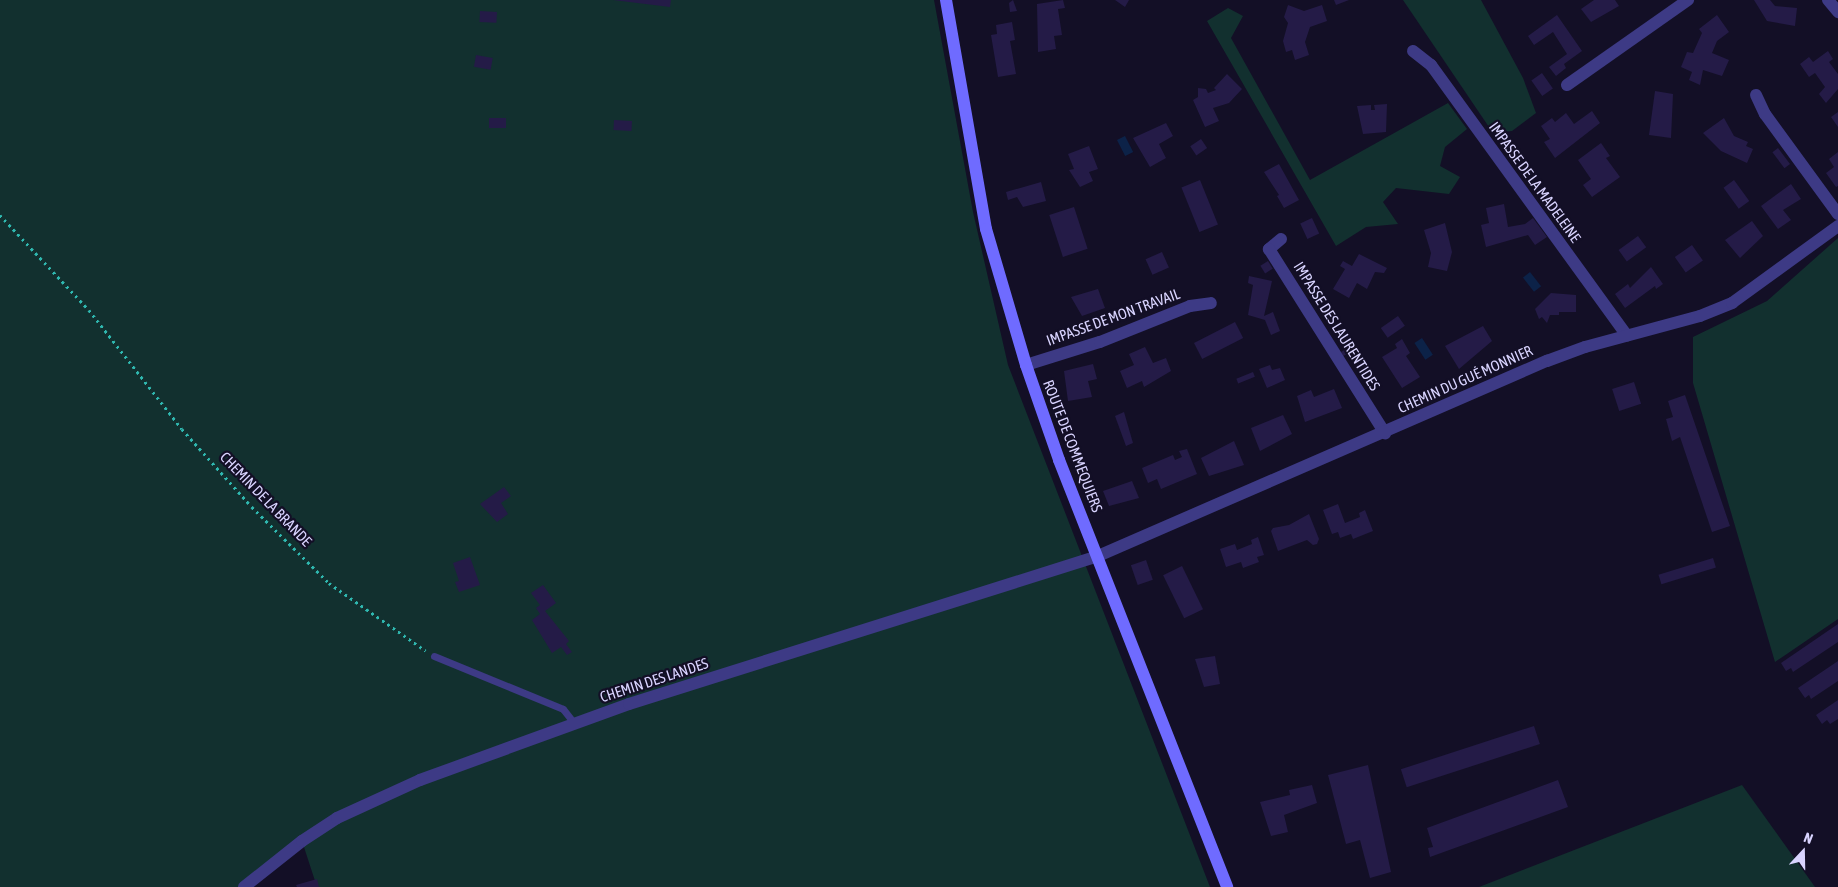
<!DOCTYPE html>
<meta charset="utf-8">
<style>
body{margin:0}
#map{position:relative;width:1838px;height:887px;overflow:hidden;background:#130f26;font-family:"Asap Condensed",sans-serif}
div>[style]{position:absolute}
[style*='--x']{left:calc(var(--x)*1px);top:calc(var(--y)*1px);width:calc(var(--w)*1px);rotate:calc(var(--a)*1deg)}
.green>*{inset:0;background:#12302f}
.water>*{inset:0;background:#0c2248;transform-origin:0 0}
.building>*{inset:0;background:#241b47;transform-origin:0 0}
.path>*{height:2.5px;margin-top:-1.25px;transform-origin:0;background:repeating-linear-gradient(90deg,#2fb8b0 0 2.5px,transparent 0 6.5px)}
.lane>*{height:7px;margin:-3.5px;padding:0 3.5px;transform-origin:3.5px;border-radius:3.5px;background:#3d3a85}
.street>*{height:12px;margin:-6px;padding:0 6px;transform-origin:6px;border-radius:6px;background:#3d3a85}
.secondary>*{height:12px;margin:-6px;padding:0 6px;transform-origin:6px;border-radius:6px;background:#6f6bff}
span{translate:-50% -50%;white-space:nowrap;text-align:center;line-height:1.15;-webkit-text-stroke:4.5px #130f26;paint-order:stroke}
.street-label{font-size:15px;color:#d9d4ff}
.north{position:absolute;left:1778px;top:827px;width:50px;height:50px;-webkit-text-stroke:4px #130f26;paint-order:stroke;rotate:21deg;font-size:14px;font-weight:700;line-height:20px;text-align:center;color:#d9d4ff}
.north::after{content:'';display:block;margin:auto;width:18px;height:22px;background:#d9d4ff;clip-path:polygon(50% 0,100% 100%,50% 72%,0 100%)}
</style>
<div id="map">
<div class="green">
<div style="clip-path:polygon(0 0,934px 0,973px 212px,1008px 365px,1210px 887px,317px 887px,302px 841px,240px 887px,0 887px)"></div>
<div style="clip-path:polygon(1403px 0,1481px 0,1523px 78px,1536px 113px,1512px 131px,1493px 133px)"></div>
<div style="clip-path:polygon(1228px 8px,1243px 16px,1231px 38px,1310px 180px,1448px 103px,1467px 129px,1445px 147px,1440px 166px,1460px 177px,1449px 194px,1396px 188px,1383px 202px,1398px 224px,1366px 227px,1336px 246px,1207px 21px)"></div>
<div style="clip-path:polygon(1838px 238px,1838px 619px,1775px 662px,1693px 383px,1693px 337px,1767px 301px)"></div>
<div style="clip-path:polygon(1742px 785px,1815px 887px,1479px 887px)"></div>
</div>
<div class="water">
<div style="left:1125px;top:136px;width:18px;height:9px;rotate:63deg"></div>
<div style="left:1530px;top:272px;width:18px;height:9px;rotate:52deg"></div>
<div style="left:1422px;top:338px;width:20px;height:9px;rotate:57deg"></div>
</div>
<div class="building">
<div style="clip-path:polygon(613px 0,671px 0,670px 7px)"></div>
<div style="clip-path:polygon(1013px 0,1017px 11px,1010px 12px,1009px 3px)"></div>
<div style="clip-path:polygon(1063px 0,1065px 8px,1058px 9px,1062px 35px,1054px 36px,1056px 49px,1038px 52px,1037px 4px)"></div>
<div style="clip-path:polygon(1115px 0,1129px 0,1125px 7px)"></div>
<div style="clip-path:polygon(1334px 0,1349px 0,1336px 5px)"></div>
<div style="clip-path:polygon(1594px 0,1615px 0,1619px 6px,1591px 22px,1581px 9px)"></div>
<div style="clip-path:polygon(1754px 0,1770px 0,1775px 6px,1797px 8px,1795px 26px,1767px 21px)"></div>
<div style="clip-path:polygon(1288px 5px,1304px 11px,1322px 5px,1327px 21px,1310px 27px,1305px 42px,1309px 55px,1295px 60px,1292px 50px,1286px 52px,1283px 41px,1288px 23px,1284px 17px)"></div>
<div style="left:480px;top:11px;width:17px;height:11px;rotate:3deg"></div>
<div style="clip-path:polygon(1557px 15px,1582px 51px,1564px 64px,1566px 68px,1556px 76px,1549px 67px,1567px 54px,1553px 32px,1534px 45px,1528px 36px)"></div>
<div style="clip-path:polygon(1717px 15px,1729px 32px,1717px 41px,1712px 53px,1729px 60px,1722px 76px,1703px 70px,1700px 85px,1689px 80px,1692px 72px,1681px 67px,1687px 52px,1693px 53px,1702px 33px,1699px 29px)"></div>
<div style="clip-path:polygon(1012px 22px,1015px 40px,1010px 41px,1016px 74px,998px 77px,991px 35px,997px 34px,996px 25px)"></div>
<div style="clip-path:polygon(1828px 51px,1833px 59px,1829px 62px,1838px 74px,1838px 89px,1826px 103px,1819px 94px,1825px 87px,1815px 73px,1809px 77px,1800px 64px,1809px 57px,1813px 62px)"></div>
<div style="left:476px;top:55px;width:17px;height:12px;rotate:10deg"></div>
<div style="left:1542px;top:73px;width:19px;height:13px;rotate:55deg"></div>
<div style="clip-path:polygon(1227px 74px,1242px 89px,1229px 103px,1213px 108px,1219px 121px,1205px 127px,1193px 100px,1198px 97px,1198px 88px,1206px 89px,1208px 93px,1216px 90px,1214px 88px)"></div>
<div style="clip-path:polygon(1655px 91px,1673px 94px,1671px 138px,1649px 135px)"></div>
<div style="clip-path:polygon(1387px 104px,1386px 132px,1363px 134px,1357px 106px,1371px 105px,1371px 110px,1375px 110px,1374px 105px)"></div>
<div style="clip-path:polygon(1592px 111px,1600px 123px,1555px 158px,1544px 142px,1550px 139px,1541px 126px,1552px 118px,1555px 122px,1566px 113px,1574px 124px)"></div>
<div style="clip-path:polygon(1838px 112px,1838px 127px,1831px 117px)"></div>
<div style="left:506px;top:118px;width:10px;height:17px;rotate:90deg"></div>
<div style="clip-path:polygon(1724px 118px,1734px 136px,1748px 142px,1746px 146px,1753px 149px,1747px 163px,1721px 151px,1703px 133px)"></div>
<div style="left:614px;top:120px;width:18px;height:10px;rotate:3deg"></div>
<div style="clip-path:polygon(1166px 123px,1173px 136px,1159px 144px,1166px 158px,1150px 167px,1133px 138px)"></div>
<div style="left:1201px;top:139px;width:11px;height:13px;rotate:56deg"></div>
<div style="clip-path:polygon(1601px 143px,1610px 156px,1606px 158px,1620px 177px,1592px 197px,1583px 185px,1591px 179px,1578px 160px)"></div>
<div style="clip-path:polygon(1089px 146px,1098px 169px,1089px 172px,1093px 181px,1080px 187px,1069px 170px,1074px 169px,1068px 154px)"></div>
<div style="left:1778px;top:148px;width:20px;height:7px;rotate:53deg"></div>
<div style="clip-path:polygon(1838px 152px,1838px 186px,1836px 187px,1826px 173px,1834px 167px,1829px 159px)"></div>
<div style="clip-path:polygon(1279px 164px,1299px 200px,1284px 208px,1277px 196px,1279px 195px,1264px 172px)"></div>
<div style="left:1200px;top:180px;width:48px;height:20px;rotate:68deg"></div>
<div style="left:1734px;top:180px;width:26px;height:13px;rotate:54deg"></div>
<div style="clip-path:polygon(1041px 182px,1046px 201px,1023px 207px,1017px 197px,1008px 200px,1006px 192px)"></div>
<div style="clip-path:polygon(1791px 184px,1801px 199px,1783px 210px,1791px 220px,1778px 229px,1761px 206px)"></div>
<div style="clip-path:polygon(1504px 204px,1508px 227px,1525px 224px,1533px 218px,1547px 237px,1535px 245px,1528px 235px,1486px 247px,1481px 225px,1489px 223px,1486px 208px)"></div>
<div style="left:1074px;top:207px;width:44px;height:26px;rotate:72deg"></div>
<div style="left:1312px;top:218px;width:17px;height:13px;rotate:65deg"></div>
<div style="clip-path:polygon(1752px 221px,1763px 236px,1740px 258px,1725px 240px)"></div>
<div style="clip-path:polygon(1445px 223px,1452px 252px,1447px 271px,1428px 267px,1431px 253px,1424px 230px)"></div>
<div style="left:1638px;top:236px;width:14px;height:24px;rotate:54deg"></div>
<div style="left:1692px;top:245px;width:19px;height:21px;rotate:55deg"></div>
<div style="left:1162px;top:252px;width:17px;height:18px;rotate:66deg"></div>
<div style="clip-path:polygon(1359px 254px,1387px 268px,1384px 273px,1375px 272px,1367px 289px,1357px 283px,1349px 298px,1333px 289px,1345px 269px,1340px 266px,1343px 261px,1352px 266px)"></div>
<div style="left:1268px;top:261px;width:9px;height:9px;rotate:58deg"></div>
<div style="clip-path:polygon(1651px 267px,1663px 284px,1656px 289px,1655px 286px,1625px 308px,1615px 294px,1628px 284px,1630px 288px)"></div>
<div style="clip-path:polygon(1249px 276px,1272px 281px,1264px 316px,1273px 312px,1280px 331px,1271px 335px,1265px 320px,1248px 315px,1253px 285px,1248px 283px)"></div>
<div style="clip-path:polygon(1098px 289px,1105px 308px,1082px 316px,1071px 297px)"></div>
<div style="clip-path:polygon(1551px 293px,1576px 295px,1576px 312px,1559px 312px,1559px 315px,1550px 315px,1547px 323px,1542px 317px,1539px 319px,1535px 309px)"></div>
<div style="left:1398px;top:316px;width:12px;height:21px;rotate:55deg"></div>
<div style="left:1235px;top:322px;width:18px;height:46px;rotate:63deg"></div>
<div style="clip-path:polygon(1483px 326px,1492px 341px,1459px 369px,1445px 346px)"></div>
<div style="clip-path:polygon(1402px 339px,1410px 353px,1406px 356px,1420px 377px,1402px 388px,1382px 357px,1397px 348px,1395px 344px)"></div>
<div style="clip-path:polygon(1352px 346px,1355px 351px,1343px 356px,1341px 352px)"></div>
<div style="clip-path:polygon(1145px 347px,1153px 363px,1166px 358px,1171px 371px,1144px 387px,1142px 381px,1127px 388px,1120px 371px,1134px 365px,1129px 354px)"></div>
<div style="clip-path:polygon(1093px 364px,1097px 379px,1088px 381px,1092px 397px,1068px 401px,1064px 371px)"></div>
<div style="clip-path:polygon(1270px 365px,1272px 370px,1280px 368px,1285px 380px,1267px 388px,1259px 369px)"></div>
<div style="left:1253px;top:372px;width:5px;height:18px;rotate:68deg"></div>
<div style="left:1634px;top:382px;width:23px;height:23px;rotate:72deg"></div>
<div style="clip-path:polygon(1334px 389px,1342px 408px,1305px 422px,1297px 396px,1311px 390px,1314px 397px)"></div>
<div style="clip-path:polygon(1685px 395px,1730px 526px,1712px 532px,1680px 437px,1672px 441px,1666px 419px,1673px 417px,1668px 401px)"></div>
<div style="clip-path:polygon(1124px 412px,1133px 443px,1126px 446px,1115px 416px)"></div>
<div style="clip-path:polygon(1283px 415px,1292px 434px,1260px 451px,1251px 428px)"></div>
<div style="clip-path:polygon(1234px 441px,1244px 465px,1209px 476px,1201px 458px)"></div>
<div style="clip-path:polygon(1187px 449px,1197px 474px,1161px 489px,1157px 479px,1148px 483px,1142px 468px,1173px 455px,1175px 460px,1182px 457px,1179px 451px)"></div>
<div style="clip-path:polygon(1132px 481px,1139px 498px,1109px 506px,1103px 491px)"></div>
<div style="clip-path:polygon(504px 487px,511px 496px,501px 503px,508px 514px,497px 522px,480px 504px)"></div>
<div style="clip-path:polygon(1338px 504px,1345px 523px,1360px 517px,1359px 513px,1365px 510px,1373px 531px,1353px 539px,1351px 534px,1340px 538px,1338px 532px,1332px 534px,1323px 510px)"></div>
<div style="clip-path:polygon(1309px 514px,1319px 539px,1317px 544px,1313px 545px,1307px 540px,1278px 551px,1271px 531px,1273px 528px,1289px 525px)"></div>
<div style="clip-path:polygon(1258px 537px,1264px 555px,1257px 557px,1259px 562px,1243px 568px,1241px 562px,1226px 567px,1220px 549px,1235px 544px,1237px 550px,1252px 544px,1251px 540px)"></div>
<div style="clip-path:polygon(470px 557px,480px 585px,459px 592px,455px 582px,459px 581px,453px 563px)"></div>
<div style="left:1713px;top:558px;width:10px;height:57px;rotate:73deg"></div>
<div style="left:1146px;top:560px;width:21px;height:16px;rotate:71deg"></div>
<div style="left:1182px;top:566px;width:48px;height:21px;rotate:64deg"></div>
<div style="clip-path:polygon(543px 585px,556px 603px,545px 611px,569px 641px,566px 644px,572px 652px,567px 655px,561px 647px,552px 653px,532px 620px,540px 614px,536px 608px,540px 605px,531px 593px)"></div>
<div style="clip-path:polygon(1838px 624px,1838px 642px,1793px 672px,1791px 668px,1786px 671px,1781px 663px)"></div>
<div style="clip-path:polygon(1215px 656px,1220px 684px,1204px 687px,1195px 659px)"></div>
<div style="clip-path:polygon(1838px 661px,1838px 681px,1811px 699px,1809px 695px,1805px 698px,1798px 688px)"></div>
<div style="clip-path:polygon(1838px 700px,1838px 719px,1830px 724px,1827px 720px,1822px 724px,1816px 715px)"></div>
<div style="left:1534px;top:726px;width:19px;height:140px;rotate:72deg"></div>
<div style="clip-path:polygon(1368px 765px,1391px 872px,1370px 878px,1360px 840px,1346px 844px,1328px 775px)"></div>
<div style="clip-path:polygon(1558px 780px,1568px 807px,1430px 857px,1428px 848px,1433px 847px,1427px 828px)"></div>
<div style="clip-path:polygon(1312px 785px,1317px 803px,1284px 815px,1288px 832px,1271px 836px,1260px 802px,1290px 795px,1289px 790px)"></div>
<div style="clip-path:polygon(317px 879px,319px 887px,297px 887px,296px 885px)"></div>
</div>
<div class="path">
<div style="--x:0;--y:215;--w:130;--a:46.9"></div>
<div style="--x:89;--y:310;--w:151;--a:52"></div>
<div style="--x:182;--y:429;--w:105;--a:48.1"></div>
<div style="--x:252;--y:507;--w:108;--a:44.6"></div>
<div style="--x:329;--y:583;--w:118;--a:35"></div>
</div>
<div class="lane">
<div style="--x:434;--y:656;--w:139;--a:22.3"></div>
<div style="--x:563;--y:709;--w:18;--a:52"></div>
</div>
<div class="street">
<div style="--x:1828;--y:0;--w:16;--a:50"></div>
<div style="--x:1413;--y:51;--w:23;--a:38"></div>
<div style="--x:1431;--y:65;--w:334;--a:54.1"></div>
<div style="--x:1567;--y:85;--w:148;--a:-35.1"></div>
<div style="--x:1756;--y:95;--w:21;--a:65"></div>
<div style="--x:1765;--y:114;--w:124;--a:53.9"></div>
<div style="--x:1281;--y:239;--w:16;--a:140"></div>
<div style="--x:1269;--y:249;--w:218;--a:57.8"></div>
<div style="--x:1026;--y:365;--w:77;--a:-17.3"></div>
<div style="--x:1100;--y:342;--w:97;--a:-21.8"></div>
<div style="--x:1190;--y:306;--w:21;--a:-8"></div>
<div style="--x:244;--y:887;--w:74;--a:-38.4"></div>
<div style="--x:302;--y:841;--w:42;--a:-33.3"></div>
<div style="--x:337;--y:818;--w:91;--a:-24.6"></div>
<div style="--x:420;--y:780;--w:222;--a:-20"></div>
<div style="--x:629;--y:704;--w:492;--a:-17.5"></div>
<div style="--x:1098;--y:556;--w:490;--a:-23.5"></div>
<div style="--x:1547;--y:361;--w:40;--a:-20.2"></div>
<div style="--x:1585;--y:347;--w:119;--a:-15.1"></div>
<div style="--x:1700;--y:316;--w:35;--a:-22"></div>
<div style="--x:1732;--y:303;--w:131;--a:-36"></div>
</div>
<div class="secondary">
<div style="--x:946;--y:0;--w:232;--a:80.1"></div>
<div style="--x:986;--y:229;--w:142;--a:73.6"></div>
<div style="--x:1026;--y:365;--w:101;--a:70.8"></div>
<div style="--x:1059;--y:460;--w:459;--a:68.5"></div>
</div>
<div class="street-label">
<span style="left:1535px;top:182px;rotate:54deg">IMPASSE DE LA MADELEINE</span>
<span style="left:1113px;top:317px;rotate:-20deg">IMPASSE DE MON TRAVAIL</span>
<span style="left:1337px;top:326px;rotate:58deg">IMPASSE DES LAURENTIDES</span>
<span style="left:1465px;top:379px;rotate:-24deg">CHEMIN DU GUÉ MONNIER</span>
<span style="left:1073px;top:446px;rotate:69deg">ROUTE DE COMMEQUIERS</span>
<span style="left:266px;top:499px;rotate:46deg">CHEMIN DE LA BRANDE</span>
<span style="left:654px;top:680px;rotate:-18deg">CHEMIN DES LANDES</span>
</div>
<div class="north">N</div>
</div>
